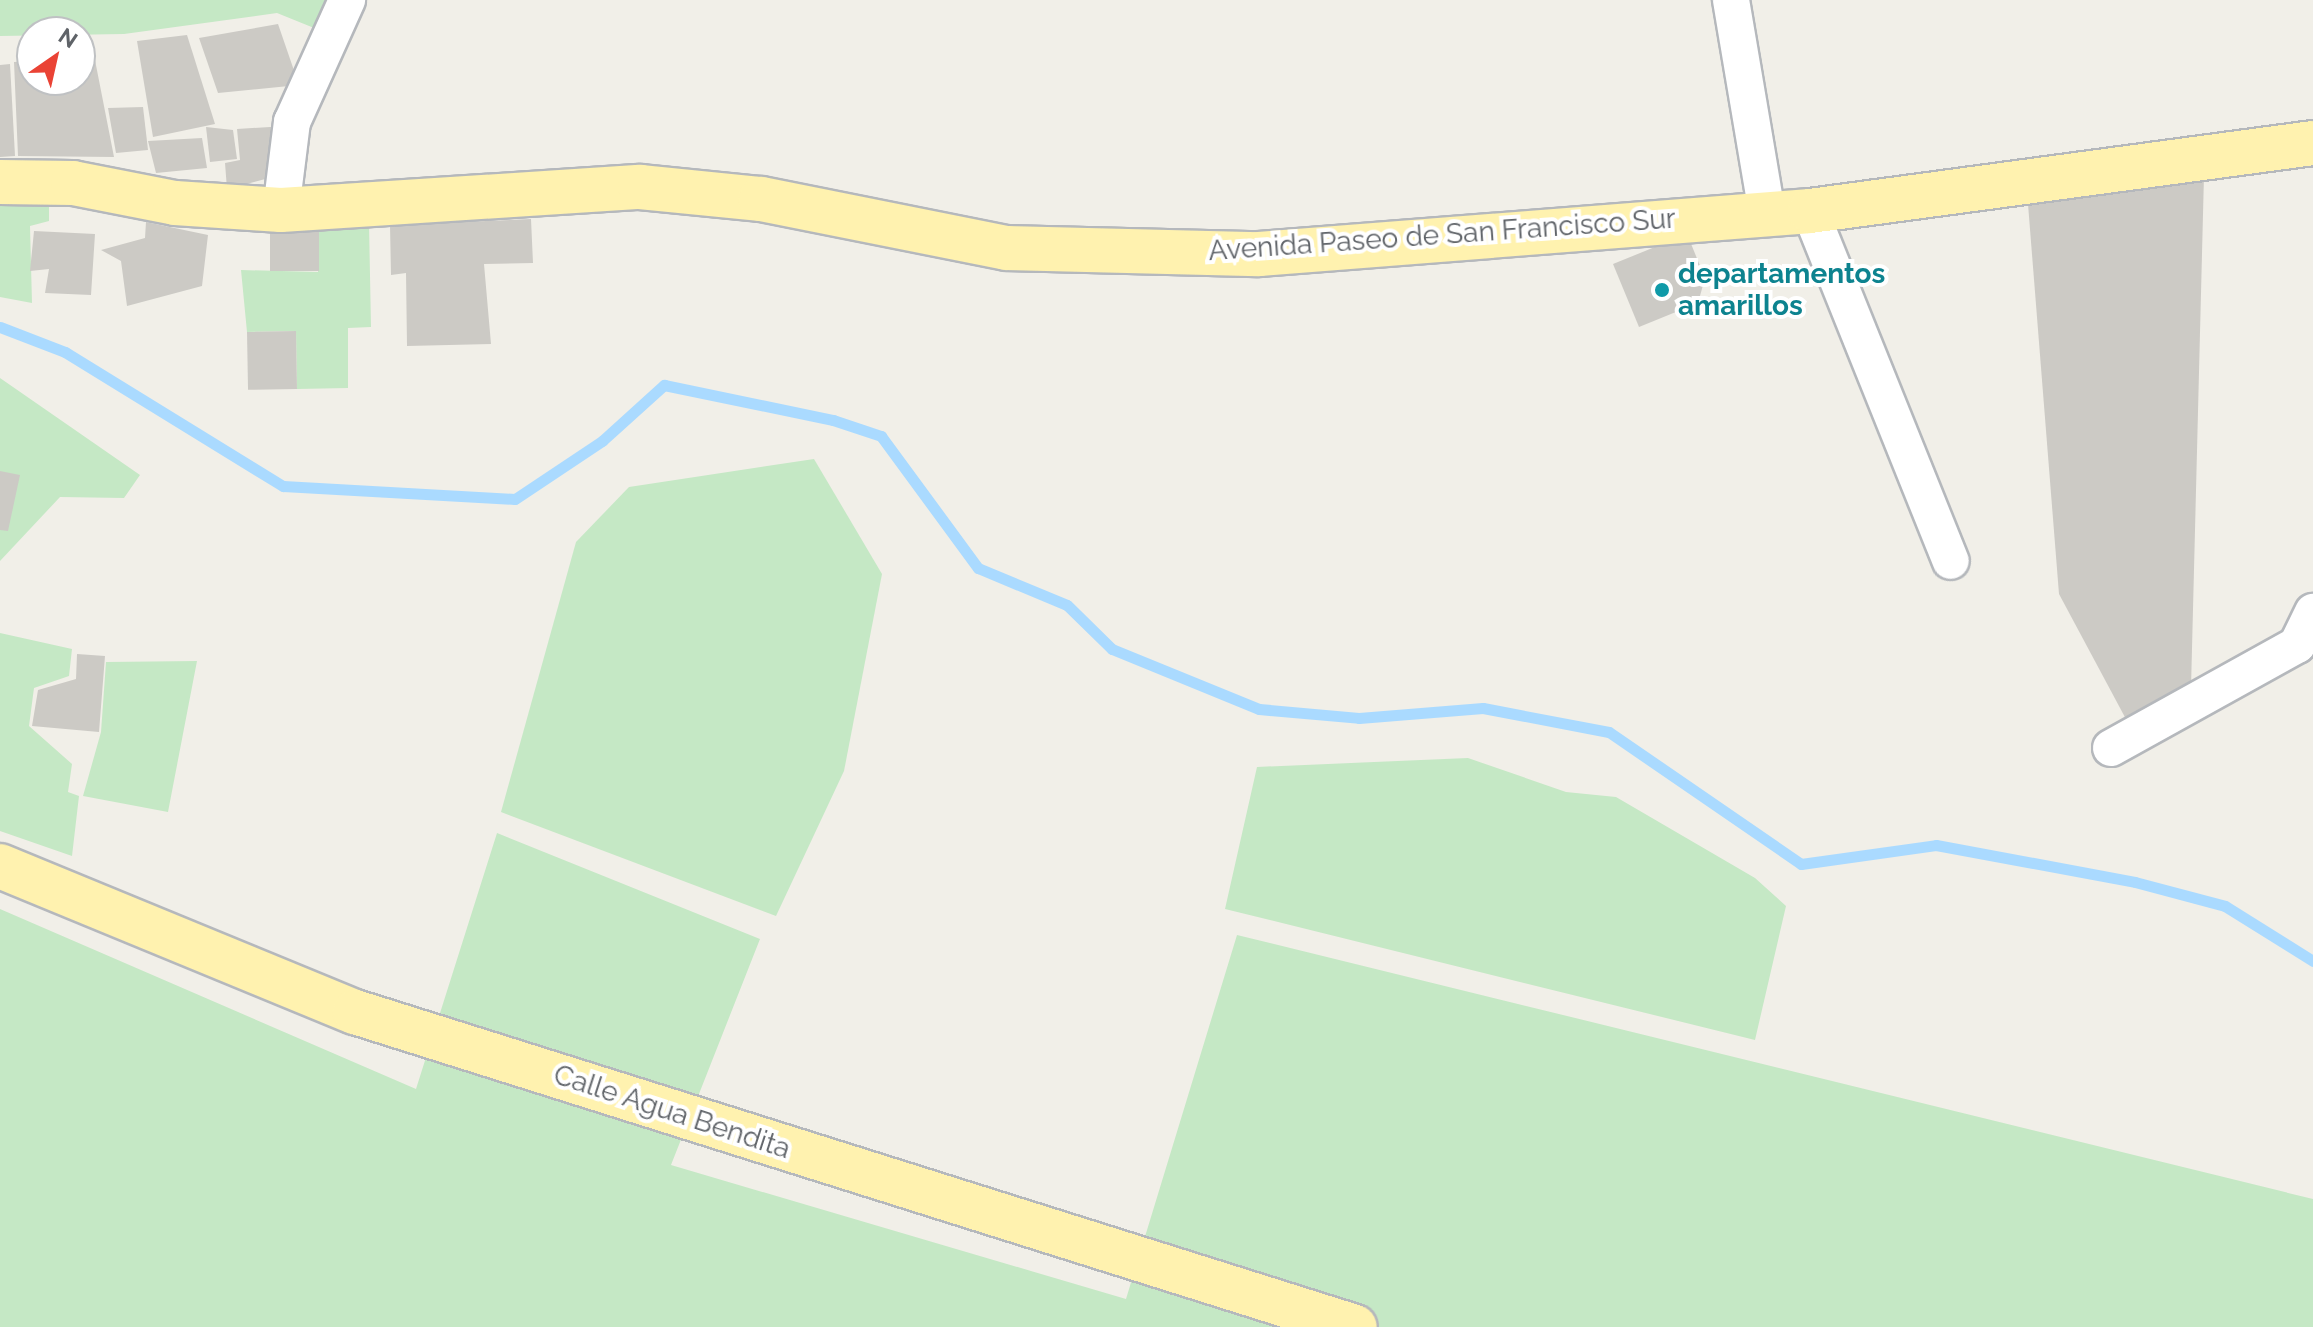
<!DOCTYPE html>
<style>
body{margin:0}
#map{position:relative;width:2313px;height:1327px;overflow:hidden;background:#f1efe8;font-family:Raleway,sans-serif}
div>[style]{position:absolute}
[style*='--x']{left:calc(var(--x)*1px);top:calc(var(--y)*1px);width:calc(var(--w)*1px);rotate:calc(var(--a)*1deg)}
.green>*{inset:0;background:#c5e8c5}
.stream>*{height:11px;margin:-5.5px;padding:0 5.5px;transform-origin:5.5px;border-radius:5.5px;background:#aadaff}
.building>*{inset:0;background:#cccac5;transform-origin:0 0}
.roads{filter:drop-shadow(2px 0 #b5b8bc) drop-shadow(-2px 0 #b5b8bc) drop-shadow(0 2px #b5b8bc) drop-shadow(0 -2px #b5b8bc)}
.minor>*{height:36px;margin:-18px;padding:0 18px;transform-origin:18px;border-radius:18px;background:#fff}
.major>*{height:44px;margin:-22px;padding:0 22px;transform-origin:22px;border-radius:22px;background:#fff2af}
.dots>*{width:22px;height:22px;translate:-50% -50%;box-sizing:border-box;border:4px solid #fff;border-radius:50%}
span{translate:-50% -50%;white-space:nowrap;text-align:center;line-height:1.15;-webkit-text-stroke:8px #fff;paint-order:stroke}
.street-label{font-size:28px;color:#5f6368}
.culture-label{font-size:28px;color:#0d838f;font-weight:700}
.left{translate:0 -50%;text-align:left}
.north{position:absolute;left:16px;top:16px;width:80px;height:80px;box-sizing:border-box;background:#fff;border:2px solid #bfc1c3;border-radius:50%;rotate:34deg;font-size:22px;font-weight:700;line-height:32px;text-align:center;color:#5f6368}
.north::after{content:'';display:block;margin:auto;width:28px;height:36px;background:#ea4335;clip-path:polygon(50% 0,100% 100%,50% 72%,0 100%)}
</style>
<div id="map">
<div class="green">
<div style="clip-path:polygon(0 0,332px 0,319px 30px,277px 13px,124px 34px,0 36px)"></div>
<div style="clip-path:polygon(0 202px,49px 202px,49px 221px,30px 226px,32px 303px,0 297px)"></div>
<div style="clip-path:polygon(369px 223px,371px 327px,348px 328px,348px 388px,297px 389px,296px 331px,247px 332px,241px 270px,318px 272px,319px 224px)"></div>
<div style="clip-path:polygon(0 378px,140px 475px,124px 498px,60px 497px,0 561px)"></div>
<div style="clip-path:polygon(814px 459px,882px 574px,844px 771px,776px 916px,501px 812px,576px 542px,629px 487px)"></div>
<div style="clip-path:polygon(0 633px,72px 649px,69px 676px,34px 688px,29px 726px,72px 764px,68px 792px,79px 796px,72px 856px,0 831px)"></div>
<div style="clip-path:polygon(197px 661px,168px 812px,83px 796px,101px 732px,106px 662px)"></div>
<div style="clip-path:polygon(1468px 758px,1566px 792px,1616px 797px,1755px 878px,1786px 906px,1755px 1040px,1225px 909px,1257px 767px)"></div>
<div style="clip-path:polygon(497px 833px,760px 939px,671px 1165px,1126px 1299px,1237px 935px,2313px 1199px,2313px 1327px,0 1327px,0 909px,416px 1089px)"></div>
</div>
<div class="stream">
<div style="--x:0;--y:327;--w:70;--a:21"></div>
<div style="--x:65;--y:352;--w:256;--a:31.6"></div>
<div style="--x:283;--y:486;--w:232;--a:3.2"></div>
<div style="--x:515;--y:499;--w:105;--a:-33.7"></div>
<div style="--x:602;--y:441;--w:84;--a:-42.1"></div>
<div style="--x:664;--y:385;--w:173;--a:11.7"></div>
<div style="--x:833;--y:420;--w:51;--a:18.4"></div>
<div style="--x:881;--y:436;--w:164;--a:53.7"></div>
<div style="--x:978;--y:568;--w:96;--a:22.6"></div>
<div style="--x:1067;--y:605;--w:63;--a:44.4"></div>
<div style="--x:1112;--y:649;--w:159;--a:22.2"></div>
<div style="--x:1259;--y:709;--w:100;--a:5.1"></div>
<div style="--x:1359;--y:718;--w:124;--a:-4.6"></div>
<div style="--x:1483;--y:708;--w:128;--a:10.8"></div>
<div style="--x:1609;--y:732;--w:233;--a:34.5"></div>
<div style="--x:1801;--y:864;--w:136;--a:-8"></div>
<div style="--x:1936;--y:845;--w:202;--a:10.5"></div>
<div style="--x:2135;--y:882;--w:93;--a:14.9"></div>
<div style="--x:2225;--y:906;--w:104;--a:32"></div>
</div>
<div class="building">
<div style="clip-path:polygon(278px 24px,299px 85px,218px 93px,199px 38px)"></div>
<div style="clip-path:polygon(187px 35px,215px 124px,153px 137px,137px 41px)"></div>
<div style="clip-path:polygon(94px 55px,114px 157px,18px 156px,14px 62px,32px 61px,32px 80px,80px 80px,80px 56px)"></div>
<div style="clip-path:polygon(10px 64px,15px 156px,0 157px,0 65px)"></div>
<div style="clip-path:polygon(143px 107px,148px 150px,116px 153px,108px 108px)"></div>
<div style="clip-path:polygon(286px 126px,269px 178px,227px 189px,225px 163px,240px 160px,237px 129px)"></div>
<div style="clip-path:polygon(206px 127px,233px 130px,237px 159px,210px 162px)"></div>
<div style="clip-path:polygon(202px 138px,207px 168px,156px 173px,148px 141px)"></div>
<div style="clip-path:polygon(2204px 175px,2191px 688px,2127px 721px,2059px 594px,2028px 204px)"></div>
<div style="clip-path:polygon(531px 219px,533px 263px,484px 264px,491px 344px,407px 346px,406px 273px,391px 275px,390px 225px)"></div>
<div style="clip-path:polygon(146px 222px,208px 235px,202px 286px,127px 306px,121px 261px,101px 250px,145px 238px)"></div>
<div style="left:270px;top:224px;width:49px;height:47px"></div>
<div style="clip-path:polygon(34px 231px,95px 234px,91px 295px,45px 293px,49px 269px,30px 271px)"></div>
<div style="clip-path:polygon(1687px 234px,1705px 278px,1698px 303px,1639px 327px,1613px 264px)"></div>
<div style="left:296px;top:331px;width:58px;height:49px;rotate:89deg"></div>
<div style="clip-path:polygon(0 471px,20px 475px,8px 531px,0 530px)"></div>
<div style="clip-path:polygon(77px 654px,105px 656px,99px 732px,32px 726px,38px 690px,76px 679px)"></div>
</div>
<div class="roads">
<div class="minor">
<div style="--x:1731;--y:0;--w:216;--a:80.4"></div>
<div style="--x:281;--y:210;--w:89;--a:-82.9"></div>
<div style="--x:292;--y:122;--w:134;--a:-65.7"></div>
<div style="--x:1810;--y:211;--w:377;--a:68.1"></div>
<div style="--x:2111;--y:748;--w:213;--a:-29"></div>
<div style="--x:2297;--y:645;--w:37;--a:-64"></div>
</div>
<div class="major">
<div style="--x:0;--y:182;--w:73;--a:0.8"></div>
<div style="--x:73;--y:183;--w:104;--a:11.1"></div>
<div style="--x:175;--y:203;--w:106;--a:3.8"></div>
<div style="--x:281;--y:210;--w:360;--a:-3.7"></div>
<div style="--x:640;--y:187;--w:122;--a:5.7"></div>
<div style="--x:761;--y:199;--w:250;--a:11.3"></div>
<div style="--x:1006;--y:248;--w:253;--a:1.4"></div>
<div style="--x:1259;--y:254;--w:553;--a:-4.46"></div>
<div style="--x:1810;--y:211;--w:508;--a:-7.7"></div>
<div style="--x:0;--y:866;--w:384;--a:22.4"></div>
<div style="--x:355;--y:1012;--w:1048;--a:17.48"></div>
</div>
</div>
<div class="dots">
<div style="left:1662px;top:290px;background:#0f9aa8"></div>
</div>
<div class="street-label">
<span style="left:1442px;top:235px;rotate:-4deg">Avenida Paseo de San Francisco Sur</span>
<span style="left:672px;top:1112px;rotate:18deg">Calle Agua Bendita</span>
</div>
<div class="culture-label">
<span class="left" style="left:1678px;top:290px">departamentos<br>amarillos</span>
</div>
<div class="north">N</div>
</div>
